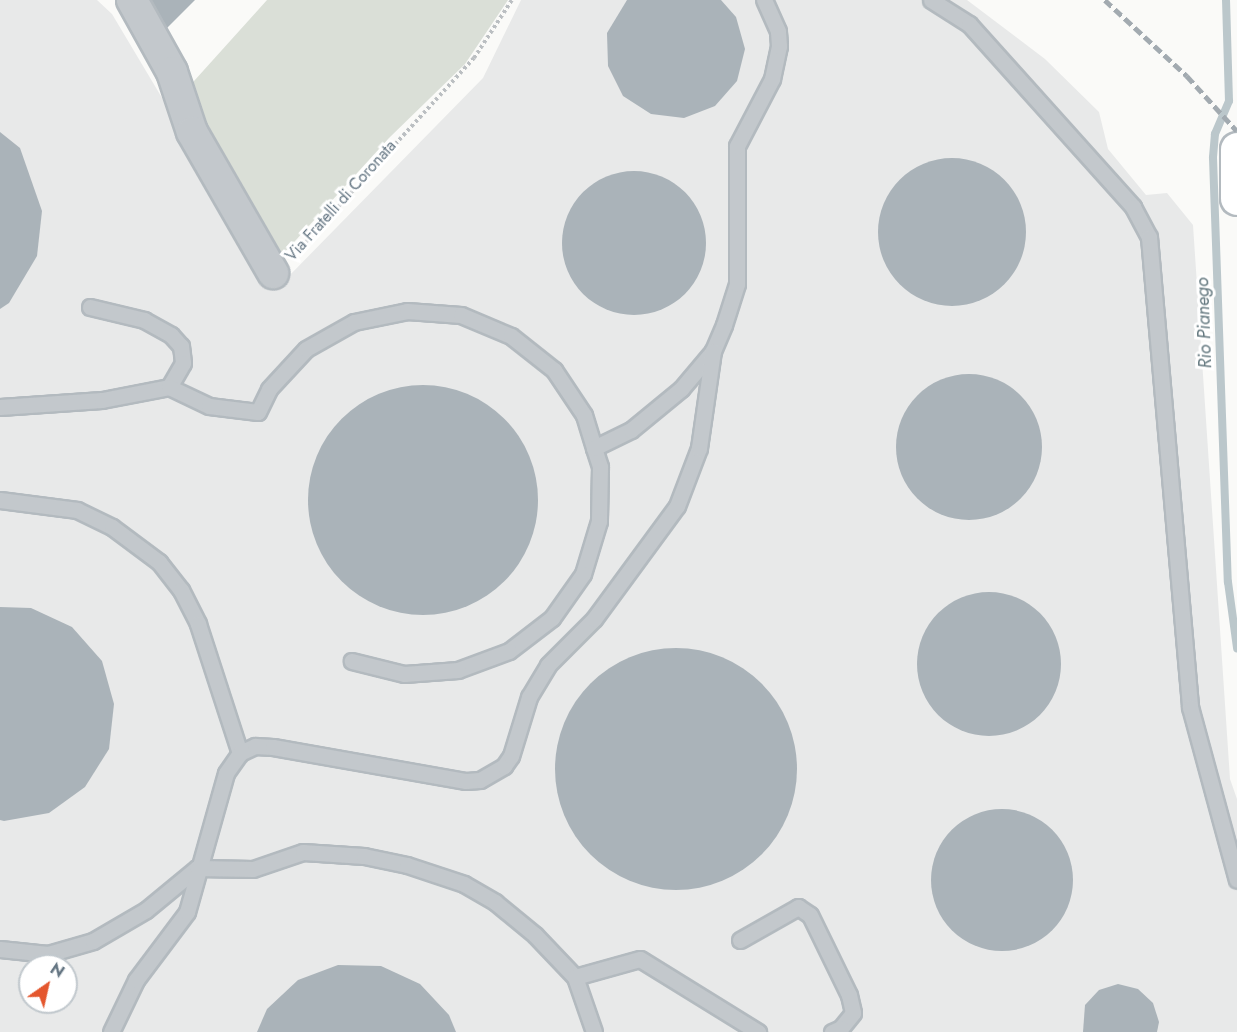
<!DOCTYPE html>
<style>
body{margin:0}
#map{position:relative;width:1237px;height:1032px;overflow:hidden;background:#fafaf8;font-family:Jost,sans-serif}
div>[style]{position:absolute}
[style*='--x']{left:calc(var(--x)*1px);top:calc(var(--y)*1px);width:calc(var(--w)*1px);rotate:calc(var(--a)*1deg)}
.built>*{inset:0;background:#e8e9e9}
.green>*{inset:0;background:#dadfd7}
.stream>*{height:8px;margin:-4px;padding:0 4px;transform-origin:4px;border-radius:4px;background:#bbc7cb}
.building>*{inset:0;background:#aab3b9}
.round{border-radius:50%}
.path>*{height:4px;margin-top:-2px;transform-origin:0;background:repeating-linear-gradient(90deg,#bbbfc2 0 3px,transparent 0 6px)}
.roads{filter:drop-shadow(2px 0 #b3babf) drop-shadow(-2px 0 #b3babf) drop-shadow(0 2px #b3babf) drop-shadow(0 -2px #b3babf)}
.lane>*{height:15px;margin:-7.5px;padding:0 7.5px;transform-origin:7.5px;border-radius:7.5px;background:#c3c8cc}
.street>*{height:30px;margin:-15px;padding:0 15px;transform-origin:15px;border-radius:15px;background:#c3c8cc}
.secondary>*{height:33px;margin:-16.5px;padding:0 16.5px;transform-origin:16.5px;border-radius:16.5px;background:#fff}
.rail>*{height:4.5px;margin-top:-2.25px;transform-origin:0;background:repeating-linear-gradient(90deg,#a2aab0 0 9px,transparent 0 13.5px)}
span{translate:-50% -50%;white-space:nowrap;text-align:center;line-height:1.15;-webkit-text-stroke:6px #fff;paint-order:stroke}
.street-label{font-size:16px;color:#657683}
.water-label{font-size:18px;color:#60757c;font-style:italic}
.north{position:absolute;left:18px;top:954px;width:60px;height:60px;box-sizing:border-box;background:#fff;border:2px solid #c1c8cd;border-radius:50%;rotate:34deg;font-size:16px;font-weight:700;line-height:24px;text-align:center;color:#657683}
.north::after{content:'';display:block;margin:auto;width:21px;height:27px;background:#e4572e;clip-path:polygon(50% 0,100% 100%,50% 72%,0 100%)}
</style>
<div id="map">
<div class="built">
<div style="clip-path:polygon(evenodd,0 0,97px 0,112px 14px,273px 284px,288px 277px,483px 78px,521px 0,967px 0,1045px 59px,1099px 112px,1108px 149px,1146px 195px,1167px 193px,1193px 225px,1230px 779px,1237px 799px,1237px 1032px,0 1032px,0 0,30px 966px,66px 966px,66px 1002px,30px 1002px,30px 966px)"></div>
</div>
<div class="green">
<div style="clip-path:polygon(267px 0,508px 0,465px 64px,389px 138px,275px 263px,185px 91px)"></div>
</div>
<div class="stream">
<div style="--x:1226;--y:0;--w:101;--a:88.3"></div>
<div style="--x:1229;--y:101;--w:36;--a:113"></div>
<div style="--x:1215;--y:134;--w:24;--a:95"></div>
<div style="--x:1213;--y:158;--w:424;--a:88"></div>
<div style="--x:1228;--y:582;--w:67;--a:82.2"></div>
</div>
<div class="building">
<div style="clip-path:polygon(137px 0,195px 0,163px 32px)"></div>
<div style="clip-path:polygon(627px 0,721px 0,736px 17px,745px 49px,737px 81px,715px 106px,684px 118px,651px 114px,623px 96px,608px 66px,607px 33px)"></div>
<div style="clip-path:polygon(0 132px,20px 148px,42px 211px,37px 256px,9px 303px,0 309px)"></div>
<div class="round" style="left:878px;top:158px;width:148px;height:148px"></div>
<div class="round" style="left:562px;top:171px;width:144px;height:144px"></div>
<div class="round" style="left:896px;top:374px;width:146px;height:146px"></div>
<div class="round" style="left:308px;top:385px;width:230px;height:230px"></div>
<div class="round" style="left:917px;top:592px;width:144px;height:144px"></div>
<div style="clip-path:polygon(0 607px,31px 608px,72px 627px,102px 661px,114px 704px,109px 749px,85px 787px,49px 813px,4px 821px,0 820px)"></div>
<div class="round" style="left:555px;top:648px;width:242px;height:242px"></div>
<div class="round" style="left:931px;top:809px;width:142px;height:142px"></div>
<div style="clip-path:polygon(338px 965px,381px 966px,420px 984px,449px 1015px,456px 1032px,257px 1032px,267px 1009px,298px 980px)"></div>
<div style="clip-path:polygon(1118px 984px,1138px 989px,1153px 1003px,1159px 1022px,1157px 1032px,1083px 1032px,1085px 1005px,1099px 990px)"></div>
</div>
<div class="path">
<div style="--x:294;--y:255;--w:267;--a:-47.6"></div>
<div style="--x:474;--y:58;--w:69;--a:-56.8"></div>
</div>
<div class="roads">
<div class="lane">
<div style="--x:931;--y:0;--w:45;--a:32.3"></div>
<div style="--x:969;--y:24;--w:246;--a:48.1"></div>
<div style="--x:1133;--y:207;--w:34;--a:62"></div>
<div style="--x:1149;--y:237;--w:472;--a:85"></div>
<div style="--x:1190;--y:707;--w:179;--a:74.8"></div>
<div style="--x:90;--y:307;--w:56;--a:13.5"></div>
<div style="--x:144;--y:320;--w:31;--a:29"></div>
<div style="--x:171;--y:335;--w:15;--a:48"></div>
<div style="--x:181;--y:346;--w:17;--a:83"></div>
<div style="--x:183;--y:363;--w:28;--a:120"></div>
<div style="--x:0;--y:407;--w:102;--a:-3.9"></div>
<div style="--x:102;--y:400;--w:68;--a:-11"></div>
<div style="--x:169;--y:387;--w:44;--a:25.4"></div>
<div style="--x:209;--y:406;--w:49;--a:7"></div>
<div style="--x:258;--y:412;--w:25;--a:-64"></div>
<div style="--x:269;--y:389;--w:54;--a:-47.2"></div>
<div style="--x:306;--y:349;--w:55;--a:-29.4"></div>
<div style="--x:354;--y:322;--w:54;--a:-11.7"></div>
<div style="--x:407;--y:311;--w:54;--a:4.2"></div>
<div style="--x:461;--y:315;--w:54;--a:22.8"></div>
<div style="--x:511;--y:336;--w:55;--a:38.3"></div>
<div style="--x:554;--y:370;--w:54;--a:56.3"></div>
<div style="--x:584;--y:415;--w:34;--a:73"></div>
<div style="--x:594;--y:448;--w:20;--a:72"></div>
<div style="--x:600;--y:467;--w:54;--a:91.1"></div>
<div style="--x:599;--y:521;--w:55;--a:106.8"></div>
<div style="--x:583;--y:574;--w:54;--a:125.2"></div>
<div style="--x:552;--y:618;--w:54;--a:142.5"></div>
<div style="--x:509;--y:651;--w:54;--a:159.6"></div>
<div style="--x:458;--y:670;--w:54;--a:175.8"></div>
<div style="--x:404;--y:674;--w:54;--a:-166"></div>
<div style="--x:594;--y:448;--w:41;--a:-25.9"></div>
<div style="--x:631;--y:430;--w:65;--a:-39.4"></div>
<div style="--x:681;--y:389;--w:50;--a:-49.9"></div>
<div style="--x:713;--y:351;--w:28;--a:-67"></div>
<div style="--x:724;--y:325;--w:43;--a:-72.4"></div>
<div style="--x:737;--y:284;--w:138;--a:-90"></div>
<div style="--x:737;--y:146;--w:76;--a:-62.4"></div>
<div style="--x:772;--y:79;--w:34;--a:-78"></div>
<div style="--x:779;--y:46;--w:15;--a:-94"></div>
<div style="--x:778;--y:31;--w:34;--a:-114"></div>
<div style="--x:0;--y:500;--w:78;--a:7.4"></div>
<div style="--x:77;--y:510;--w:39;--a:26"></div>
<div style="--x:112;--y:527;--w:59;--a:36.7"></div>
<div style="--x:159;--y:562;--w:36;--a:52"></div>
<div style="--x:181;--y:590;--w:38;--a:63"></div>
<div style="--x:198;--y:624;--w:136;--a:72"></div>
<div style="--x:740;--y:940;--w:67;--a:-29.6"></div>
<div style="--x:798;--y:907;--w:14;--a:34"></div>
<div style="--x:810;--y:915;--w:89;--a:64"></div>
<div style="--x:849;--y:995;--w:18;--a:77"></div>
<div style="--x:853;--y:1013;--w:19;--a:129"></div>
<div style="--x:841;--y:1028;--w:10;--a:156"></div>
<div style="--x:0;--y:949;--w:48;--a:5.9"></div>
<div style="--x:48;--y:954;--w:47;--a:-16.1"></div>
<div style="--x:93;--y:941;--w:61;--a:-30.3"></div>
<div style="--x:146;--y:910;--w:66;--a:-39.5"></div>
<div style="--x:197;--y:868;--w:56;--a:1"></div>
<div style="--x:253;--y:869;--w:53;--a:-18.8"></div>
<div style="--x:303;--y:852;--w:61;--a:3.8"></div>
<div style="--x:364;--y:856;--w:44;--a:11.8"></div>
<div style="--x:407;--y:865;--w:60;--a:18.4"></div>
<div style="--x:464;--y:884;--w:36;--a:30"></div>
<div style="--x:495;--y:902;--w:52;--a:39.5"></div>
<div style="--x:535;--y:935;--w:58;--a:46.4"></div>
<div style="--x:575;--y:977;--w:58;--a:70.9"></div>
<div style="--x:575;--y:977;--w:67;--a:-15.5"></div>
<div style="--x:640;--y:959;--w:139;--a:31.7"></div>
<div style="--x:111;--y:1032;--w:58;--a:-64.3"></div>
<div style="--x:136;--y:980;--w:85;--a:-53.1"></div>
<div style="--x:187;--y:912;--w:144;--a:-74.3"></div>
<div style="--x:226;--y:773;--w:24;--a:-55"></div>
<div style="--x:240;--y:753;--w:17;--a:-25"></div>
<div style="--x:255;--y:746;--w:18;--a:3"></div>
<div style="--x:273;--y:747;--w:196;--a:10"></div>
<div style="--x:466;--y:781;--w:14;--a:-4"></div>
<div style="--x:480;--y:780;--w:28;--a:-30"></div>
<div style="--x:504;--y:766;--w:12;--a:-55"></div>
<div style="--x:511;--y:756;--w:62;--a:-73"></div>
<div style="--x:529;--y:697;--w:37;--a:-59"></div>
<div style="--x:548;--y:665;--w:65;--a:-45"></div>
<div style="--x:594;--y:619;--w:140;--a:-53.7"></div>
<div style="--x:677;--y:506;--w:62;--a:-69.2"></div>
<div style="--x:699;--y:448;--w:98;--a:-81.8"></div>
</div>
<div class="street">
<div style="--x:132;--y:0;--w:82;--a:60.9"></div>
<div style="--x:172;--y:72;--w:63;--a:71.6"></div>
<div style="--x:192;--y:132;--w:163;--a:60.1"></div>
</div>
<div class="secondary">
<div style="--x:1237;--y:149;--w:49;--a:90"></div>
</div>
</div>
<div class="rail">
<div style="--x:1105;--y:0;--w:112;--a:42.8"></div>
<div style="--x:1187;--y:76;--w:74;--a:47.7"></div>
</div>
<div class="street-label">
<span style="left:341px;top:201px;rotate:-48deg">Via Fratelli di Coronata</span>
</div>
<div class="water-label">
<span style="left:1204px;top:323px;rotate:-92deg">Rio Pianego</span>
</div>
<div class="north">N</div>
</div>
